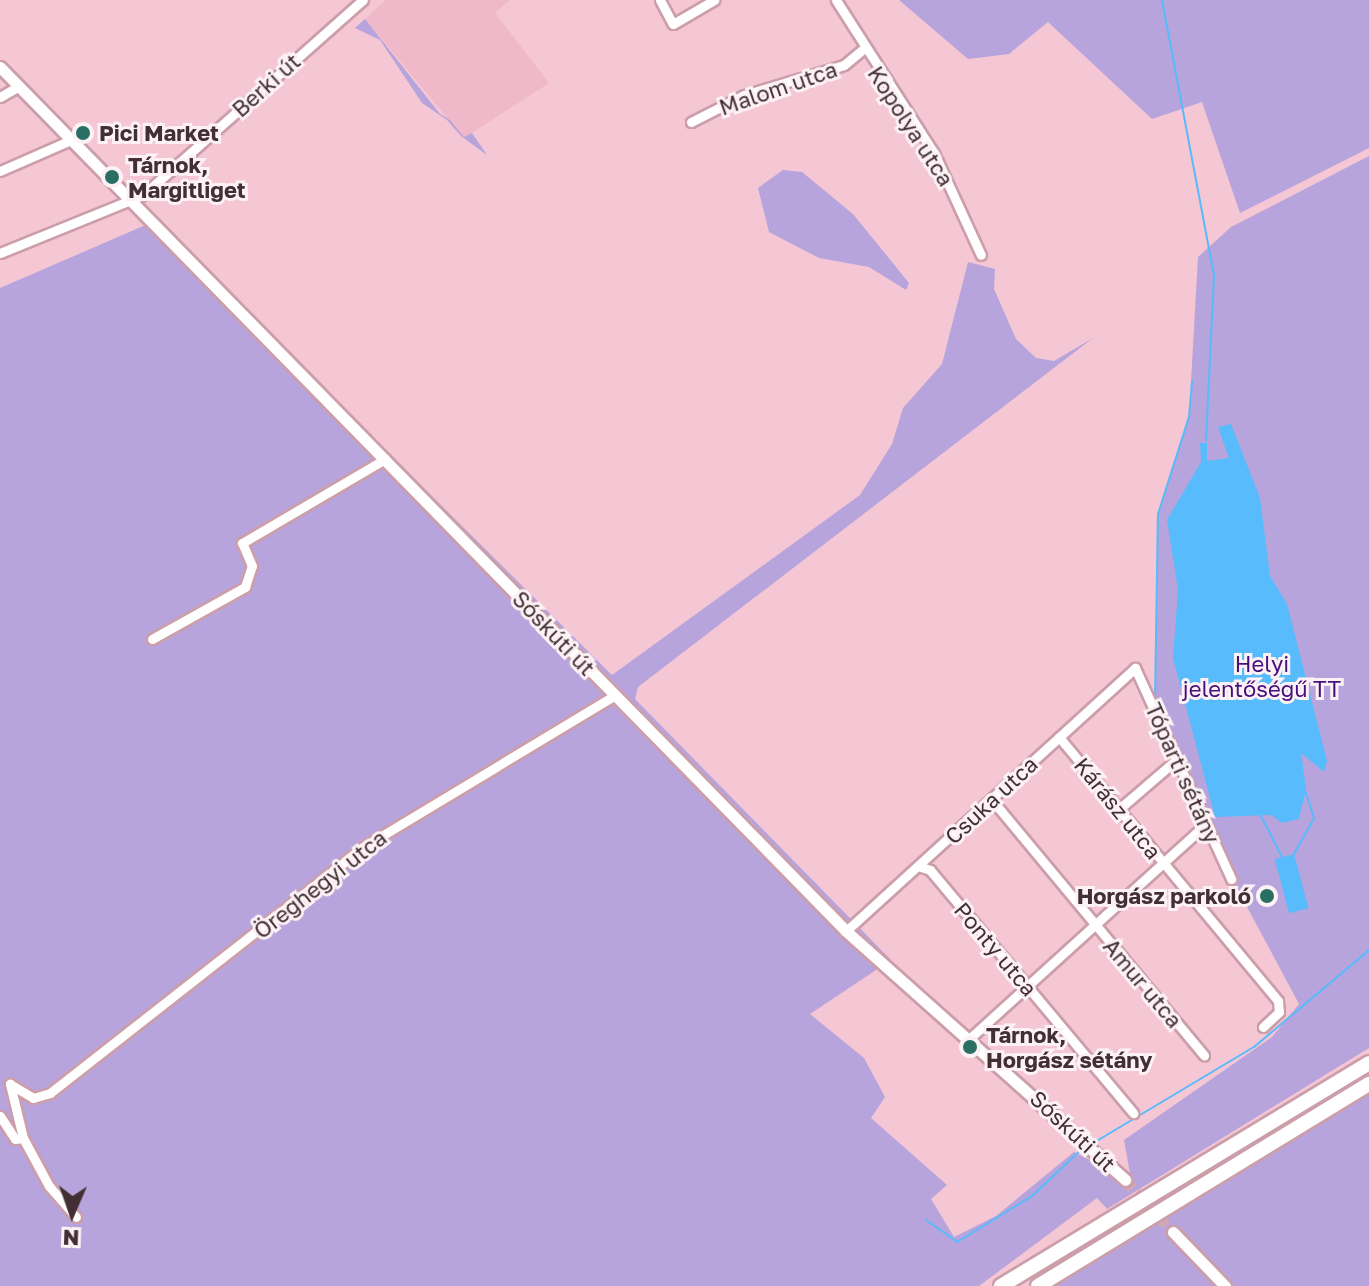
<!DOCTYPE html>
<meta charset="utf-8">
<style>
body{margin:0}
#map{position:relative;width:1369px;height:1286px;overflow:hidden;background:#f5c6d3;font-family:"Golos Text",sans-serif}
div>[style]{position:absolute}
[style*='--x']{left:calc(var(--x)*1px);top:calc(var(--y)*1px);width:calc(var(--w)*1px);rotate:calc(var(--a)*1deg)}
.built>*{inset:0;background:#efb9c9}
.green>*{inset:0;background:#b7a4dc}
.water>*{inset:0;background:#57bbfc;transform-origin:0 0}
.stream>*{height:2px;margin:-1px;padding:0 1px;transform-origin:1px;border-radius:1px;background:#57bbfc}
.major-tunnel>*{height:11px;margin-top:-5.5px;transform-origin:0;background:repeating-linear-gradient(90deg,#d1a8b3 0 11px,transparent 0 16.5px)}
.roads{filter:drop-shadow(2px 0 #cb9eaa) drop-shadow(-2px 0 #cb9eaa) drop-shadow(0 2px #cb9eaa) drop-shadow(0 -2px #cb9eaa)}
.minor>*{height:9px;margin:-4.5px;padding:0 4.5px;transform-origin:4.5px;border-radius:4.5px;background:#fff}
.major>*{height:11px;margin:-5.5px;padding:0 5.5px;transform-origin:5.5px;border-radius:5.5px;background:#fff}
.highway>*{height:14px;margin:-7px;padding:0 7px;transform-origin:7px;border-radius:7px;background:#fff}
.dots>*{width:22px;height:22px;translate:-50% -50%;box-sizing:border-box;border:4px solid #fcf2f5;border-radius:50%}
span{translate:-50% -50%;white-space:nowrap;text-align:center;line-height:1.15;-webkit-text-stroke:6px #fcf2f5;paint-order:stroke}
.street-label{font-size:22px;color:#412f34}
.poi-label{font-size:22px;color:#412f34;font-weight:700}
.left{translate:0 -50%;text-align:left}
.right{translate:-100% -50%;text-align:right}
.park-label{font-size:22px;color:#460f7b}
.north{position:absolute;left:32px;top:1174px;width:80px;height:80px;-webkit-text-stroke:6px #fcf2f5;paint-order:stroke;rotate:182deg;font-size:22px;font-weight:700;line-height:32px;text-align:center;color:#412f34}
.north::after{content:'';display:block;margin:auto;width:28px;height:36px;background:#412f34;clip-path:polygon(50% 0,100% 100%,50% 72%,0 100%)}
</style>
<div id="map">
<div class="built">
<div style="clip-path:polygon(386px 0,510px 0,495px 13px,549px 83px,464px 138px,365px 19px)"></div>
</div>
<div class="green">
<div style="clip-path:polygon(899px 0,1369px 0,1369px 148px,1240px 213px,1202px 102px,1152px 119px,1048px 22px,1009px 54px,968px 59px)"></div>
<div style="clip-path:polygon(365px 19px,440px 114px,450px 120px,464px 137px,472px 133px,487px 155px,461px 136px,447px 120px,422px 103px,380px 40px,355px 28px)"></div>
<div style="clip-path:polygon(1369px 156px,1369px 1048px,1107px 1209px,1097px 1198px,979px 1286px,0 1286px,0 288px,155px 221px,612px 675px,860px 495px,892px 444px,903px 408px,942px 364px,968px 262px,995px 269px,994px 289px,1016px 339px,1036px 358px,1054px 361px,1093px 338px,638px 687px,635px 699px,891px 960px,810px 1014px,864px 1058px,885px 1097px,871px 1118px,947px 1185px,931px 1199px,954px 1237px,996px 1216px,1074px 1152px,1104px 1167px,1119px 1185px,1131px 1179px,1124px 1140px,1272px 1037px,1299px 1004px,1239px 892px,1155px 701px,1158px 514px,1189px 417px,1198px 257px,1231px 227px)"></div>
<div style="clip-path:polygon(783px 170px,802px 172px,853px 214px,909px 283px,906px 290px,869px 267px,819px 258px,769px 232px,758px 188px)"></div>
<div style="clip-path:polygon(1369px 1093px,1369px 1286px,1056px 1286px,1306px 1131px)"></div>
</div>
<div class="water">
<div style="clip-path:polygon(1231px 424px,1260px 498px,1270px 576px,1287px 604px,1327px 761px,1324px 772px,1301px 753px,1306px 789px,1299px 819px,1282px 823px,1271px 815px,1215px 817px,1173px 658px,1178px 590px,1167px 520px,1201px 462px,1200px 443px,1207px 443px,1207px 461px,1229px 458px,1218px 427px)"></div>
<div style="left:1294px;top:854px;width:56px;height:20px;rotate:75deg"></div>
</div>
<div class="stream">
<div style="--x:1162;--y:0;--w:281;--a:79.3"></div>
<div style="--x:1214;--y:276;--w:165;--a:92.8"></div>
<div style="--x:1155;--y:701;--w:187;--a:-89.1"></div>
<div style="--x:1158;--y:514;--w:102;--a:-72.3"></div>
<div style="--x:1189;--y:417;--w:36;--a:-85"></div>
<div style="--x:1261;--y:816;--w:46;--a:62.9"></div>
<div style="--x:1294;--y:854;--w:41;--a:-60.9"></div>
<div style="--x:1314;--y:818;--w:28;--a:-108"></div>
<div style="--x:1095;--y:1142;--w:185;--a:-30.9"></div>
<div style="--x:1254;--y:1047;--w:150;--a:-40.1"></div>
<div style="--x:926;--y:1220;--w:38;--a:35"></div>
<div style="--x:957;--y:1242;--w:88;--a:-31.5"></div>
<div style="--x:1032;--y:1196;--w:70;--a:-43.3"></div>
</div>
<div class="major-tunnel">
<div style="--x:1125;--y:1180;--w:71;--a:47.3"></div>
</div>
<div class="roads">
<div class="minor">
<div style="--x:660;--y:0;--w:27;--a:62"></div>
<div style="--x:673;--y:24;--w:48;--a:-30.3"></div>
<div style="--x:836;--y:0;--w:182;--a:57.4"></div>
<div style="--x:934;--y:153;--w:112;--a:65.3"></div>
<div style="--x:0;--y:97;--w:22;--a:-30"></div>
<div style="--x:691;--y:122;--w:59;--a:-27"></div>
<div style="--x:744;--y:95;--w:104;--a:-16.7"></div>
<div style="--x:844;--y:65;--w:23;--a:-40"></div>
<div style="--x:0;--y:171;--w:77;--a:-23.6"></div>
<div style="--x:0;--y:253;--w:154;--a:-22.1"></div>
<div style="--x:143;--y:195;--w:294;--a:-41.6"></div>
<div style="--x:152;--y:639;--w:107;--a:-29.2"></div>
<div style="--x:245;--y:587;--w:22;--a:-72"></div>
<div style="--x:252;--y:566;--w:25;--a:-113"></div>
<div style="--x:242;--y:543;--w:166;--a:-30.4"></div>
<div style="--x:1059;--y:737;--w:343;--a:50.3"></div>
<div style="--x:1278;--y:1001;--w:11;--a:85"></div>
<div style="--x:1279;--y:1012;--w:22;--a:137"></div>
<div style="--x:992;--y:800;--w:332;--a:50.3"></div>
<div style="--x:1119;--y:809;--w:75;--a:-40.7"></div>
<div style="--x:918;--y:866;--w:13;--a:18"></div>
<div style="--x:930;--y:870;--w:317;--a:50.1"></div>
<div style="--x:846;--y:931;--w:391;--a:-42.3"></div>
<div style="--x:1135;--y:668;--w:232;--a:65.5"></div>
<div style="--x:969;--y:1039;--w:319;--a:-42.2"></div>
<div style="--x:0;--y:1116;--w:27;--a:57"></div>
<div style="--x:15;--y:1139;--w:8;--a:-7"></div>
<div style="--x:23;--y:1138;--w:56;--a:-103.5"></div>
<div style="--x:10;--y:1084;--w:27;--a:31"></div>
<div style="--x:33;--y:1098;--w:18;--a:-16"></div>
<div style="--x:50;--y:1093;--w:400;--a:-38.1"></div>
<div style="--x:365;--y:846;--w:292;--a:-31.1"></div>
<div style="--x:23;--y:1138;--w:55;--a:61.6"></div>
<div style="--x:49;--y:1186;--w:41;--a:48.9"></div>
</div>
<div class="major">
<div style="--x:0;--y:67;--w:1209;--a:45.6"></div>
<div style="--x:846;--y:931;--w:374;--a:41.7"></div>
<div style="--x:1173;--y:1232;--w:75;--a:46.1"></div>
</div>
<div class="highway">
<div style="--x:1001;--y:1286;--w:430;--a:-31.2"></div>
<div style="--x:1038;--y:1286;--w:388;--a:-31.4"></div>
</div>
</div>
<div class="dots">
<div style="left:83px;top:133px;background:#2a6f63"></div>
<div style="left:112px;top:177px;background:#2a6f63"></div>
<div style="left:1267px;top:896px;background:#2a6f63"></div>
<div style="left:970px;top:1047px;background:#2a6f63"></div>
</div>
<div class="street-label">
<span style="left:266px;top:85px;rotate:-42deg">Berki út</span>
<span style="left:778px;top:88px;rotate:-19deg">Malom utca</span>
<span style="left:911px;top:126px;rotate:57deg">Kopolya utca</span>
<span style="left:554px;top:633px;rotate:46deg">Sóskúti út</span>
<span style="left:1183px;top:773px;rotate:66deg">Tóparti sétány</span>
<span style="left:991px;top:800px;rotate:-43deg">Csuka utca</span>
<span style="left:1118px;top:808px;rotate:51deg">Kárász utca</span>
<span style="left:320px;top:884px;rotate:-38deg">Öreghegyi utca</span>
<span style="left:996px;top:949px;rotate:50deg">Ponty utca</span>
<span style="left:1143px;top:983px;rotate:50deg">Amur utca</span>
<span style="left:1073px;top:1131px;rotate:43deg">Sóskúti út</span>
</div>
<div class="poi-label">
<span class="left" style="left:99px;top:133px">Pici Market</span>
<span class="left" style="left:128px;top:177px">Tárnok,<br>Margitliget</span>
<span class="right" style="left:1251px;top:896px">Horgász parkoló</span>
<span class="left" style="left:986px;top:1047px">Tárnok,<br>Horgász sétány</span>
</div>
<div class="park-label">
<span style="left:1262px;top:676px">Helyi<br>jelentőségű TT</span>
</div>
<div class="north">N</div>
</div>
